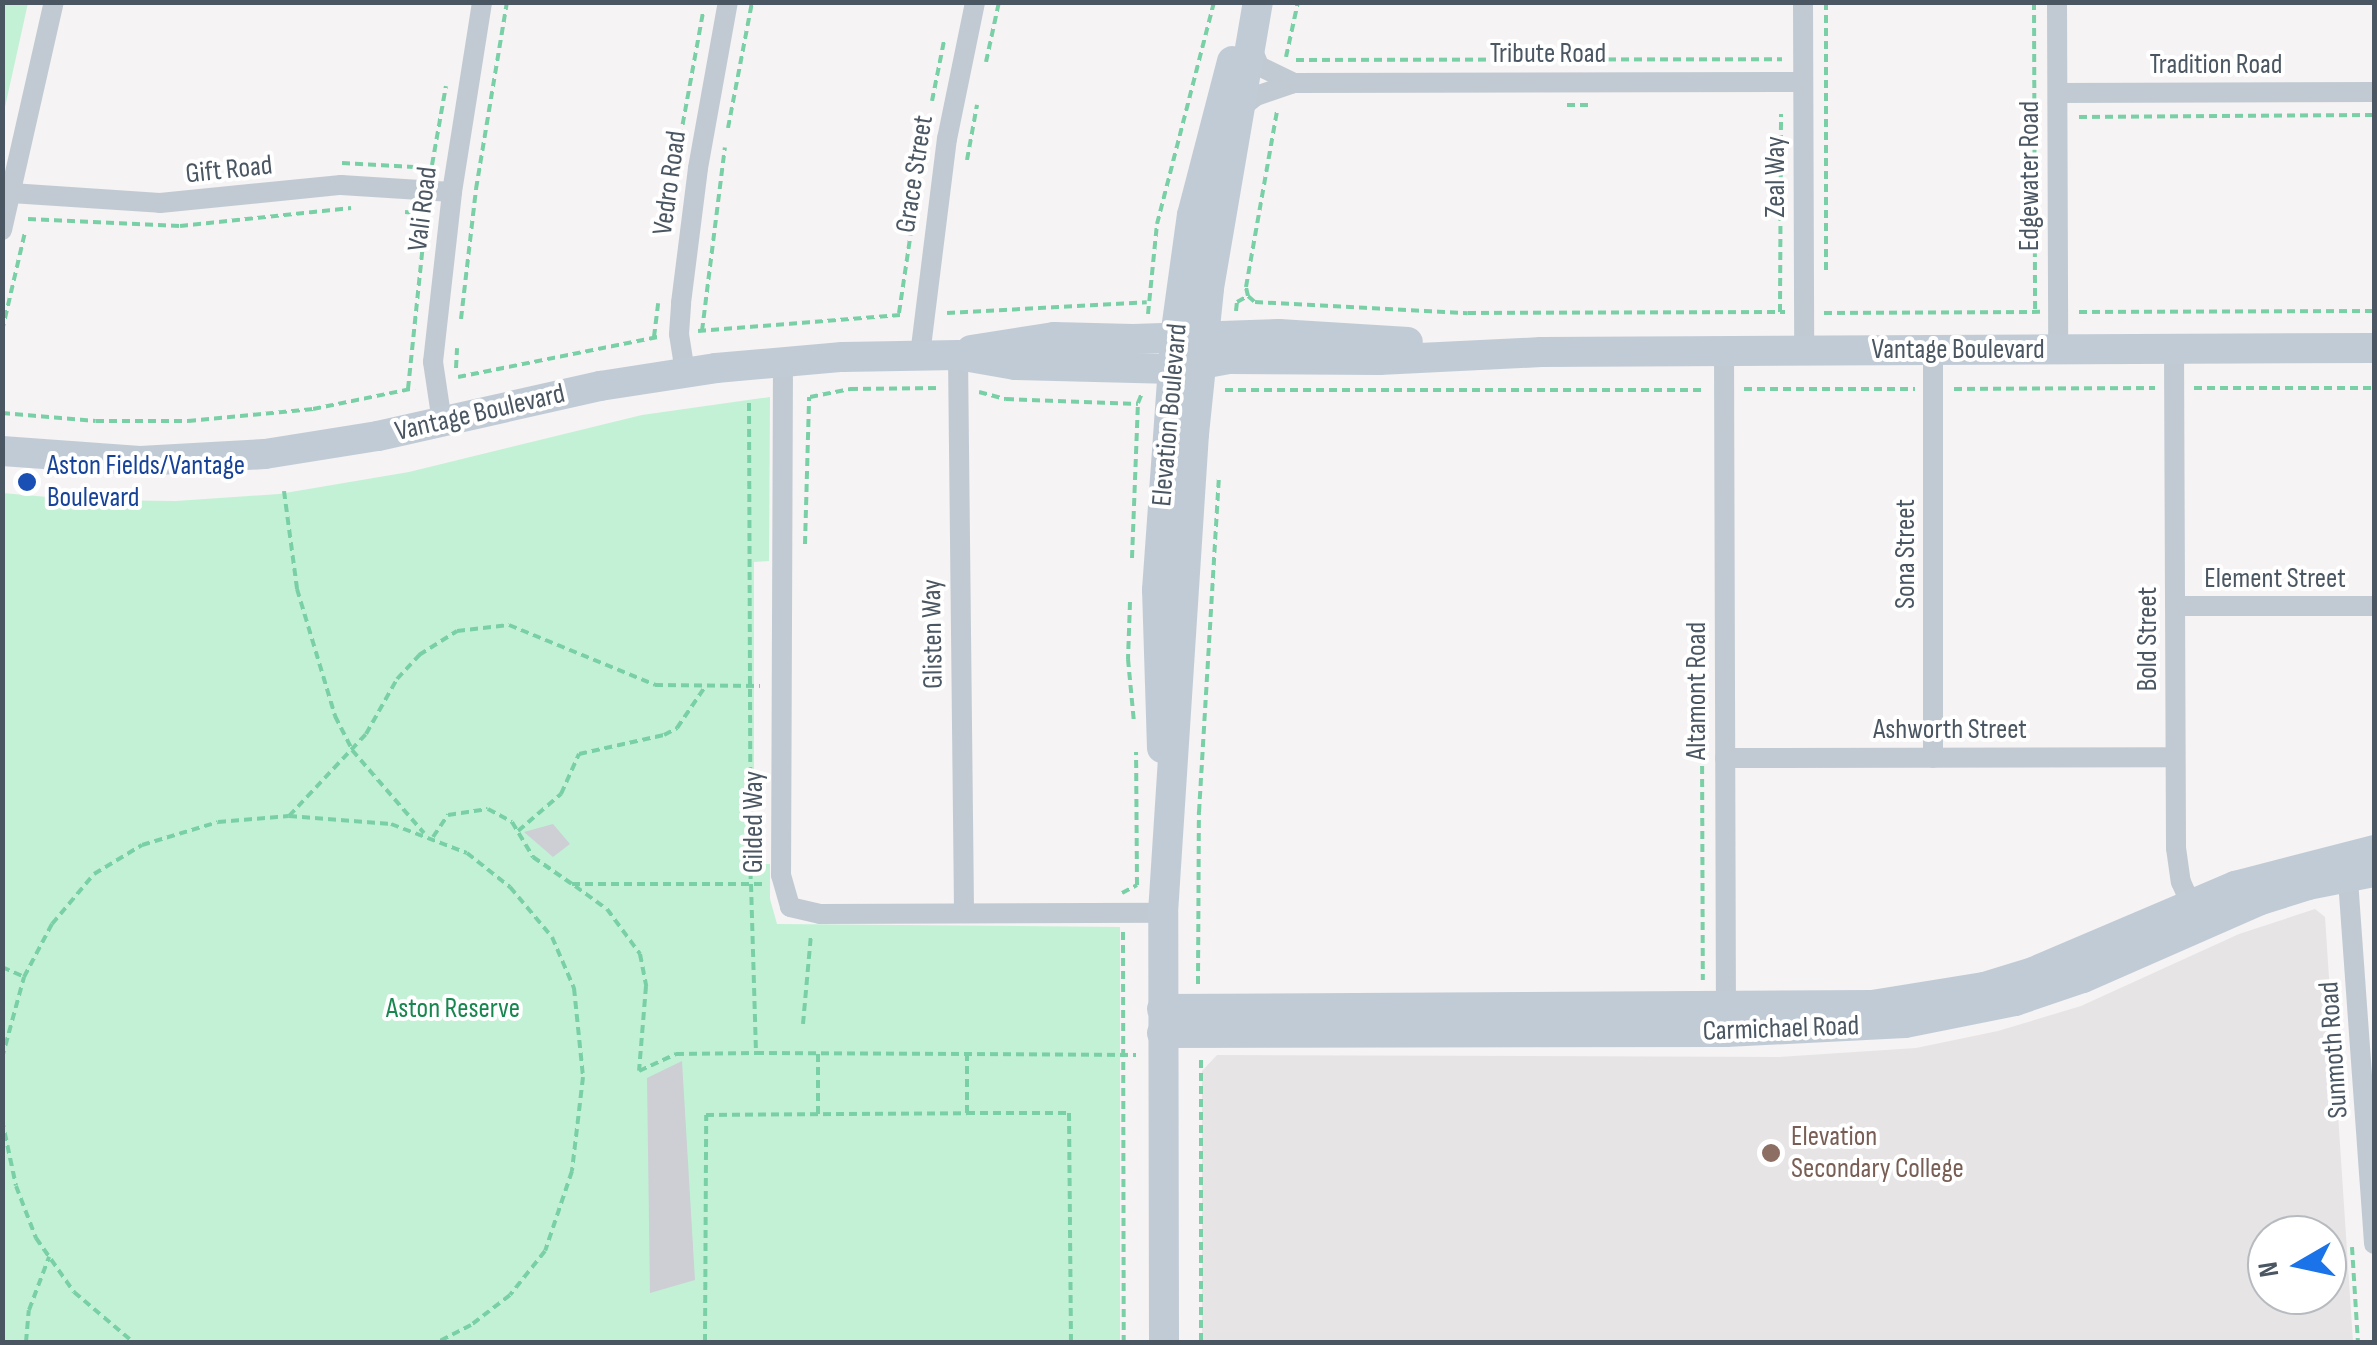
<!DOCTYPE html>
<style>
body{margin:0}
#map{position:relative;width:2377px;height:1345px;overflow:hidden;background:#f5f3f3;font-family:"Sofia Sans Condensed",sans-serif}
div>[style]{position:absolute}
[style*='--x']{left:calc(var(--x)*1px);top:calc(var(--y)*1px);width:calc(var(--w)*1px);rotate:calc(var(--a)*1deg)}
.education>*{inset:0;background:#e6e4e5}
.green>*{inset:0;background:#c3f1d5}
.building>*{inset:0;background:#cdcfd5}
.path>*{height:4px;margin-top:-2px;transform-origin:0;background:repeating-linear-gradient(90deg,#7ad0a6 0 8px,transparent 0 13px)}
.street>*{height:20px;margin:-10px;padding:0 10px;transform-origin:10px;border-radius:10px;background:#c1cad2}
.secondary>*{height:30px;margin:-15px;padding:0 15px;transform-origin:15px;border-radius:15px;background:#c1cbd6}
.dots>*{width:28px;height:28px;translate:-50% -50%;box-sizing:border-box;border:5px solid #fff;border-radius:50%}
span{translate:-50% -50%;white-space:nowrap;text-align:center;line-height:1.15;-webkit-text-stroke:8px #fff;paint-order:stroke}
.street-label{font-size:28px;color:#4a5661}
.transit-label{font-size:28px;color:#164399}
.left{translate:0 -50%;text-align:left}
.park-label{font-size:28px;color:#17864f}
.education-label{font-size:28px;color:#785e54}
.frame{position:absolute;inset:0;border:5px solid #4a5661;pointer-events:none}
.north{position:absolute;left:2247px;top:1215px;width:100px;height:100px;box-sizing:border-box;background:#fff;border:2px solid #b7bbc0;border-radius:50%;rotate:261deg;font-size:28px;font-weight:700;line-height:40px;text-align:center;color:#4a5661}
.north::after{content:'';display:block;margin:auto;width:35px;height:45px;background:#1a73e8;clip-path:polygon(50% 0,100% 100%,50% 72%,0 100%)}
</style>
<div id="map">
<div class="education">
<div style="clip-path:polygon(evenodd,2315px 909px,2325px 917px,2353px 1342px,1202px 1342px,1202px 1071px,1217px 1055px,1779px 1057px,1916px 1048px,1998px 1031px,2081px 1006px,2239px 934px,2315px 909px,2267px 1235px,2327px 1235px,2327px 1295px,2267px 1295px,2267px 1235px)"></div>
</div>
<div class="green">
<div style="clip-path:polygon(3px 2px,28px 3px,3px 116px,2px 3px)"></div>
<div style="clip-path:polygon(770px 397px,769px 561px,754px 562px,754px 864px,770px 864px,770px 899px,777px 924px,1120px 927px,1120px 1342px,3px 1342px,2px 493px,82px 500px,176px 501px,279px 494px,409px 472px,642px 415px)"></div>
</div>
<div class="building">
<div style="clip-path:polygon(553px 824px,570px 844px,553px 857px,524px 832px)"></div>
<div style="clip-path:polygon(682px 1061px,695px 1280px,650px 1293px,647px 1078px)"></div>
</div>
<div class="path">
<div style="--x:1826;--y:2;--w:271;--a:90"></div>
<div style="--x:2034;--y:2;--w:310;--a:89.8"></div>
<div style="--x:1286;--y:57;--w:56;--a:-77.7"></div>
<div style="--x:1296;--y:60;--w:486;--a:-0.1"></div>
<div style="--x:986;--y:62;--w:61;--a:-77.8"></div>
<div style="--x:932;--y:101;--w:61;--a:-78.7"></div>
<div style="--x:1567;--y:105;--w:21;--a:0"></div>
<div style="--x:2079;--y:117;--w:295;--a:-0.4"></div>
<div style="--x:728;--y:128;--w:128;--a:-79.2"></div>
<div style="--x:678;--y:150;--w:140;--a:-79.7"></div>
<div style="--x:967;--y:160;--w:56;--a:-79.7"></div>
<div style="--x:342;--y:163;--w:90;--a:3.2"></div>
<div style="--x:432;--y:165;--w:80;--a:-80"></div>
<div style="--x:405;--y:212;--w:21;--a:5"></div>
<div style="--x:28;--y:219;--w:152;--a:2.6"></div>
<div style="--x:180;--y:226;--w:172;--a:-6"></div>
<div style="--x:1248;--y:296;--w:9;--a:41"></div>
<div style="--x:1255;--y:302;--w:213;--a:3"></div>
<div style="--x:1468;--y:313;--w:317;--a:-0.2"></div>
<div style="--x:1236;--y:311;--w:9;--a:-84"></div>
<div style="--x:1237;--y:302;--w:13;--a:-29"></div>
<div style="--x:1248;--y:296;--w:9;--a:-103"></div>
<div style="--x:1246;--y:287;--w:179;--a:-80"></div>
<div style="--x:1780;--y:312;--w:198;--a:-89.7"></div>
<div style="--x:2079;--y:312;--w:295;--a:-0.2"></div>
<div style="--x:899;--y:313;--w:171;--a:-81.6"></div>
<div style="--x:947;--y:313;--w:200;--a:-3.1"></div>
<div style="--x:1824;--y:313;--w:216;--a:-0.3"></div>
<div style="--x:1148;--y:314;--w:90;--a:-84.3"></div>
<div style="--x:1157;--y:224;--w:229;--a:-75.6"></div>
<div style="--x:461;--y:319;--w:131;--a:-83.4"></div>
<div style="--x:476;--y:189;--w:190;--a:-80.6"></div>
<div style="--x:2;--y:331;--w:102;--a:-76.9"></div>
<div style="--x:698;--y:331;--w:206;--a:-4.5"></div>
<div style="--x:702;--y:331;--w:185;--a:-82.9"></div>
<div style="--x:654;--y:337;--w:34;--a:-83"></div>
<div style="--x:456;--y:368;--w:20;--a:-87"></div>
<div style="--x:458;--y:377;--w:205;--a:-11.3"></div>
<div style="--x:2194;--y:388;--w:180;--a:0"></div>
<div style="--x:408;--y:389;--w:176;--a:-84.1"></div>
<div style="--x:1744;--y:389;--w:171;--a:0"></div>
<div style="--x:1954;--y:389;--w:201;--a:-0.3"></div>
<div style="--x:1225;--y:390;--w:480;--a:0"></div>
<div style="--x:979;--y:392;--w:28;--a:15"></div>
<div style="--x:1006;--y:399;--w:132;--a:2.2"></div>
<div style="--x:810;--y:397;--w:41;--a:-11.3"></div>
<div style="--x:850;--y:389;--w:90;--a:-0.6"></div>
<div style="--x:749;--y:403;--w:481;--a:89.8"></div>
<div style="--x:751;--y:884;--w:169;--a:88.3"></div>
<div style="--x:756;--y:1053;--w:380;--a:0.3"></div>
<div style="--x:2;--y:413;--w:94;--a:4.9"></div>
<div style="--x:96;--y:421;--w:92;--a:0"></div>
<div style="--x:188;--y:421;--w:126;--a:-5.5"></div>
<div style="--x:313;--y:409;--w:104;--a:-11.6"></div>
<div style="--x:284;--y:491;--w:99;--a:82.4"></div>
<div style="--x:297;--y:589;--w:133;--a:73.3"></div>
<div style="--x:335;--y:716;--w:38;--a:63"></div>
<div style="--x:352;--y:750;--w:110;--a:49.1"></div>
<div style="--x:28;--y:494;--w:10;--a:-84"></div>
<div style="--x:805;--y:544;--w:147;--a:-88.4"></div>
<div style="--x:1132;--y:558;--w:155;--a:-87.8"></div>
<div style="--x:1138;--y:403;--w:11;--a:-68"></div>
<div style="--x:1130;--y:602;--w:57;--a:92"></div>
<div style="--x:1128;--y:659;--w:63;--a:84.6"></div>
<div style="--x:1702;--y:740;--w:240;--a:89.8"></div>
<div style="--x:289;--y:816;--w:112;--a:-46.8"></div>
<div style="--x:366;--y:734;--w:63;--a:-60.6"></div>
<div style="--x:397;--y:679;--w:33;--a:-47"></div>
<div style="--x:419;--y:655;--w:45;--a:-32.3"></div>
<div style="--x:457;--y:631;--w:52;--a:-6.6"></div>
<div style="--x:509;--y:625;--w:158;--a:22.3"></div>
<div style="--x:655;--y:685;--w:105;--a:0.5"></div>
<div style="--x:518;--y:831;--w:57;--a:-40.7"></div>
<div style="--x:561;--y:794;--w:44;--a:-65.8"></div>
<div style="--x:579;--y:754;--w:87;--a:-12.6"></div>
<div style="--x:664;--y:735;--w:15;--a:-28"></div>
<div style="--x:677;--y:728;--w:50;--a:-55.7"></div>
<div style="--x:433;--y:837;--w:27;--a:-56"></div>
<div style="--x:448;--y:815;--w:40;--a:-8.5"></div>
<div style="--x:488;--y:809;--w:27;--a:28"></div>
<div style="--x:512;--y:822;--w:41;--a:59"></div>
<div style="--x:533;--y:857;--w:47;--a:34.7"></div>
<div style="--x:572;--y:884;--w:191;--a:0"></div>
<div style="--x:575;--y:886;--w:39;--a:36"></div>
<div style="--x:607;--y:909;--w:56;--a:53.7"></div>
<div style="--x:640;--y:954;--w:33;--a:79"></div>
<div style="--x:646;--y:986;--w:85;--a:94.7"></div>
<div style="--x:639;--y:1071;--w:41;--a:-24.7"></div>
<div style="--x:676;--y:1054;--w:80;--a:-0.7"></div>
<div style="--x:1122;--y:893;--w:17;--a:-28"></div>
<div style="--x:1137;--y:885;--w:133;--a:-90.4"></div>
<div style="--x:1123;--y:932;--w:410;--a:89.9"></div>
<div style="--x:2;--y:967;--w:24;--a:24"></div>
<div style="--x:1198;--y:984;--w:172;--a:-89.7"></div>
<div style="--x:1199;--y:812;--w:334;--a:-86.6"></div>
<div style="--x:803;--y:1024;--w:90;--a:-84.9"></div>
<div style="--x:2;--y:1058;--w:84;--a:-74.8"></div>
<div style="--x:24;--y:977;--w:60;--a:-62.2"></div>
<div style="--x:52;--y:924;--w:65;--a:-50"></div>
<div style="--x:94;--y:874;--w:56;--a:-31.1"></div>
<div style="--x:142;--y:845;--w:79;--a:-16.8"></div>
<div style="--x:218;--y:822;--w:71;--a:-4.8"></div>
<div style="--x:289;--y:816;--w:102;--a:4.5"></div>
<div style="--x:391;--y:824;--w:81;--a:20.9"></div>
<div style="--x:467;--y:853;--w:55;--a:38.3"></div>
<div style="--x:510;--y:887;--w:65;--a:50"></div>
<div style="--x:552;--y:937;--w:56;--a:66.7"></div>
<div style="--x:574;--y:988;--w:89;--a:84.2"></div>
<div style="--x:583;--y:1077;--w:95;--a:96.7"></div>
<div style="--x:572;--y:1171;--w:84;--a:108.6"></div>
<div style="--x:545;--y:1251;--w:56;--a:128.5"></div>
<div style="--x:510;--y:1295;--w:49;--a:142.4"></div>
<div style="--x:471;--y:1325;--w:38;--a:153"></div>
<div style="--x:1201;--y:1060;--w:282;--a:90"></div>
<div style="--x:967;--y:1113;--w:60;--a:-90"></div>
<div style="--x:818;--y:1114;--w:60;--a:-90"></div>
<div style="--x:2;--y:1120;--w:67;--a:78"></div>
<div style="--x:16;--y:1186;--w:56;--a:69"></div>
<div style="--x:36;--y:1238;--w:66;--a:54.9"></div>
<div style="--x:74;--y:1292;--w:77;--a:40.3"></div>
<div style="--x:2352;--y:1247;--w:95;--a:86.4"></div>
<div style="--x:26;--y:1342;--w:32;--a:-85"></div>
<div style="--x:29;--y:1310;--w:57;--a:-69.3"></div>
<div style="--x:705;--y:1342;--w:227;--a:-89.7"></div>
<div style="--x:706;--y:1115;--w:261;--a:-0.4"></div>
<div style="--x:967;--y:1113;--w:102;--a:0"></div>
<div style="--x:1069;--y:1113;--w:229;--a:89.5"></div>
</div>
<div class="street">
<div style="--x:1803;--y:2;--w:349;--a:89.8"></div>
<div style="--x:2057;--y:2;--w:348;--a:89.8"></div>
<div style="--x:1253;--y:51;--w:16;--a:68"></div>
<div style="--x:1259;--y:66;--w:39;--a:26"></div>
<div style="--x:2058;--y:93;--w:316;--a:-0.2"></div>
<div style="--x:1241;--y:108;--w:19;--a:-39"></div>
<div style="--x:1256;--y:96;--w:40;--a:-18.9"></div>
<div style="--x:1294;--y:83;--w:509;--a:-0.11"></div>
<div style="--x:11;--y:193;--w:149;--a:3.8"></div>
<div style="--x:160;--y:203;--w:182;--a:-5.7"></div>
<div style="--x:341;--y:185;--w:111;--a:3.6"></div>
<div style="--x:2;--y:230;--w:234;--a:-77.2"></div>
<div style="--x:2174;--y:348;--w:500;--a:89.77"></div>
<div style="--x:2176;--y:848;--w:34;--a:82"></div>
<div style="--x:2181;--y:882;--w:35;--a:66"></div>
<div style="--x:1724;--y:350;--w:668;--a:89.83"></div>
<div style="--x:1933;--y:350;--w:408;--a:90"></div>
<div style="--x:920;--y:355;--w:218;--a:-82.9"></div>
<div style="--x:947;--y:139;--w:140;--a:-78.4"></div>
<div style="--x:958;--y:355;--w:558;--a:89.38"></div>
<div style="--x:783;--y:361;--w:514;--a:90.22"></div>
<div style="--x:781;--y:875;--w:33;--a:74"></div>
<div style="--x:790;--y:907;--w:31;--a:13"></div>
<div style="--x:820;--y:914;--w:343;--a:-0.2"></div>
<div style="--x:685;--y:372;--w:38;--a:-99"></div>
<div style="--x:679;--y:334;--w:31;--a:-86"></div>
<div style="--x:681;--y:303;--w:136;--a:-82.8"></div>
<div style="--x:698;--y:168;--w:169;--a:-79.8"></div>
<div style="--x:442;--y:422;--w:61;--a:-98.5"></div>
<div style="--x:433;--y:362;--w:171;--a:-83.6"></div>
<div style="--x:452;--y:192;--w:192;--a:-81"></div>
<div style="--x:2175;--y:606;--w:199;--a:0"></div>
<div style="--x:1725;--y:758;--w:450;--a:-0.1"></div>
<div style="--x:2347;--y:866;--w:379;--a:85.9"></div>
</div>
<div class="secondary">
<div style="--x:971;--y:350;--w:84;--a:-8.9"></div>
<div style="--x:1054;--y:337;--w:79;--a:1.5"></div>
<div style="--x:1133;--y:339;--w:146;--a:-2"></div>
<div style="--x:1279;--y:334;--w:129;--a:3.5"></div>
<div style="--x:2;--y:451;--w:138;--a:4.1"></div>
<div style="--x:140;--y:461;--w:125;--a:-3.2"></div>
<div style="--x:265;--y:454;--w:114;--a:-9.1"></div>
<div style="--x:378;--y:436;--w:228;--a:-12.7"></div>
<div style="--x:600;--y:386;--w:117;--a:-8.8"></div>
<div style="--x:716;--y:368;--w:127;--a:-5"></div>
<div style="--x:843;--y:357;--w:115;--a:-1"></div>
<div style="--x:958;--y:355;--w:58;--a:10"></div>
<div style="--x:1015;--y:365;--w:159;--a:1.4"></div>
<div style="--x:1174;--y:369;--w:56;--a:-10.3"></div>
<div style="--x:1229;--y:359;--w:150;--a:0.4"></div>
<div style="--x:1379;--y:360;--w:162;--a:-2.8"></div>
<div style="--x:1541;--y:352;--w:833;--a:-0.28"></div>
<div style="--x:1162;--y:748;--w:158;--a:-91.8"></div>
<div style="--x:1157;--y:590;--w:254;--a:-85.9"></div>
<div style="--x:1175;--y:337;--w:123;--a:-82.1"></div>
<div style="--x:1192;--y:215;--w:159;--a:-75.4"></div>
<div style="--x:1162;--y:1009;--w:710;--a:-0.32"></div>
<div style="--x:1872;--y:1005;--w:113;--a:-9.1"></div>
<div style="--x:1984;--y:987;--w:51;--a:-17"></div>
<div style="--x:2033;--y:972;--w:220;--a:-23.1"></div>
<div style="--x:2235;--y:886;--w:144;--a:-14.5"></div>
<div style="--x:1162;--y:1033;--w:564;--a:-0.1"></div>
<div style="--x:1726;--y:1032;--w:179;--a:-2.9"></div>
<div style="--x:1905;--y:1023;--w:112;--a:-11.3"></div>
<div style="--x:2015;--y:1001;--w:72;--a:-18.7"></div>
<div style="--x:2083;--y:978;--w:194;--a:-23.7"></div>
<div style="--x:2261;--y:900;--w:49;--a:-17.7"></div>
<div style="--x:2308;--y:885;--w:67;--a:-11.1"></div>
<div style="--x:1164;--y:1342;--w:429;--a:-90.1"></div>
<div style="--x:1163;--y:913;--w:480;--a:-86.3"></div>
<div style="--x:1194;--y:434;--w:147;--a:-84.1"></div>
<div style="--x:1209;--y:288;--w:290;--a:-80.3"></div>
</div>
<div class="dots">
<div style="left:27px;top:482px;background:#1a4fb4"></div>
<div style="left:1771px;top:1153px;background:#8d6e63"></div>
</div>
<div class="street-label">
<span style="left:1548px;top:54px">Tribute Road</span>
<span style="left:2216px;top:65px">Tradition Road</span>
<span style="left:229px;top:170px;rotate:-6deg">Gift Road</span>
<span style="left:915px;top:174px;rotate:-81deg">Grace Street</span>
<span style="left:2030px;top:176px;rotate:-90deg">Edgewater Road</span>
<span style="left:1776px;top:177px;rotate:-90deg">Zeal Way</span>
<span style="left:670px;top:183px;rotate:-82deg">Vedro Road</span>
<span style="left:423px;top:209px;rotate:-83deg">Vali Road</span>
<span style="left:1958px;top:350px">Vantage Boulevard</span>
<span style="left:480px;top:413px;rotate:-13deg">Vantage Boulevard</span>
<span style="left:1170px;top:415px;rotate:-85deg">Elevation Boulevard</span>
<span style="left:1906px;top:554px;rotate:-90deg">Sona Street</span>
<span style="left:2275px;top:579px">Element Street</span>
<span style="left:933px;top:634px;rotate:-91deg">Glisten Way</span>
<span style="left:2148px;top:639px;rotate:-90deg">Bold Street</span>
<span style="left:1697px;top:691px;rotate:-90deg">Altamont Road</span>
<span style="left:1950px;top:730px">Ashworth Street</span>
<span style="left:754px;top:822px;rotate:-90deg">Gilded Way</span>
<span style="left:1781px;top:1029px;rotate:-2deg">Carmichael Road</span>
<span style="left:2334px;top:1050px;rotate:-94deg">Sunmoth Road</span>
</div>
<div class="transit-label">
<span class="left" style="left:47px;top:482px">Aston Fields/Vantage<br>Boulevard</span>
</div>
<div class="park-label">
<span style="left:453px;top:1009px">Aston Reserve</span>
</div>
<div class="education-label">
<span class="left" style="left:1791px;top:1153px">Elevation<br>Secondary College</span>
</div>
<div class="frame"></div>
<div class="north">N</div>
</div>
